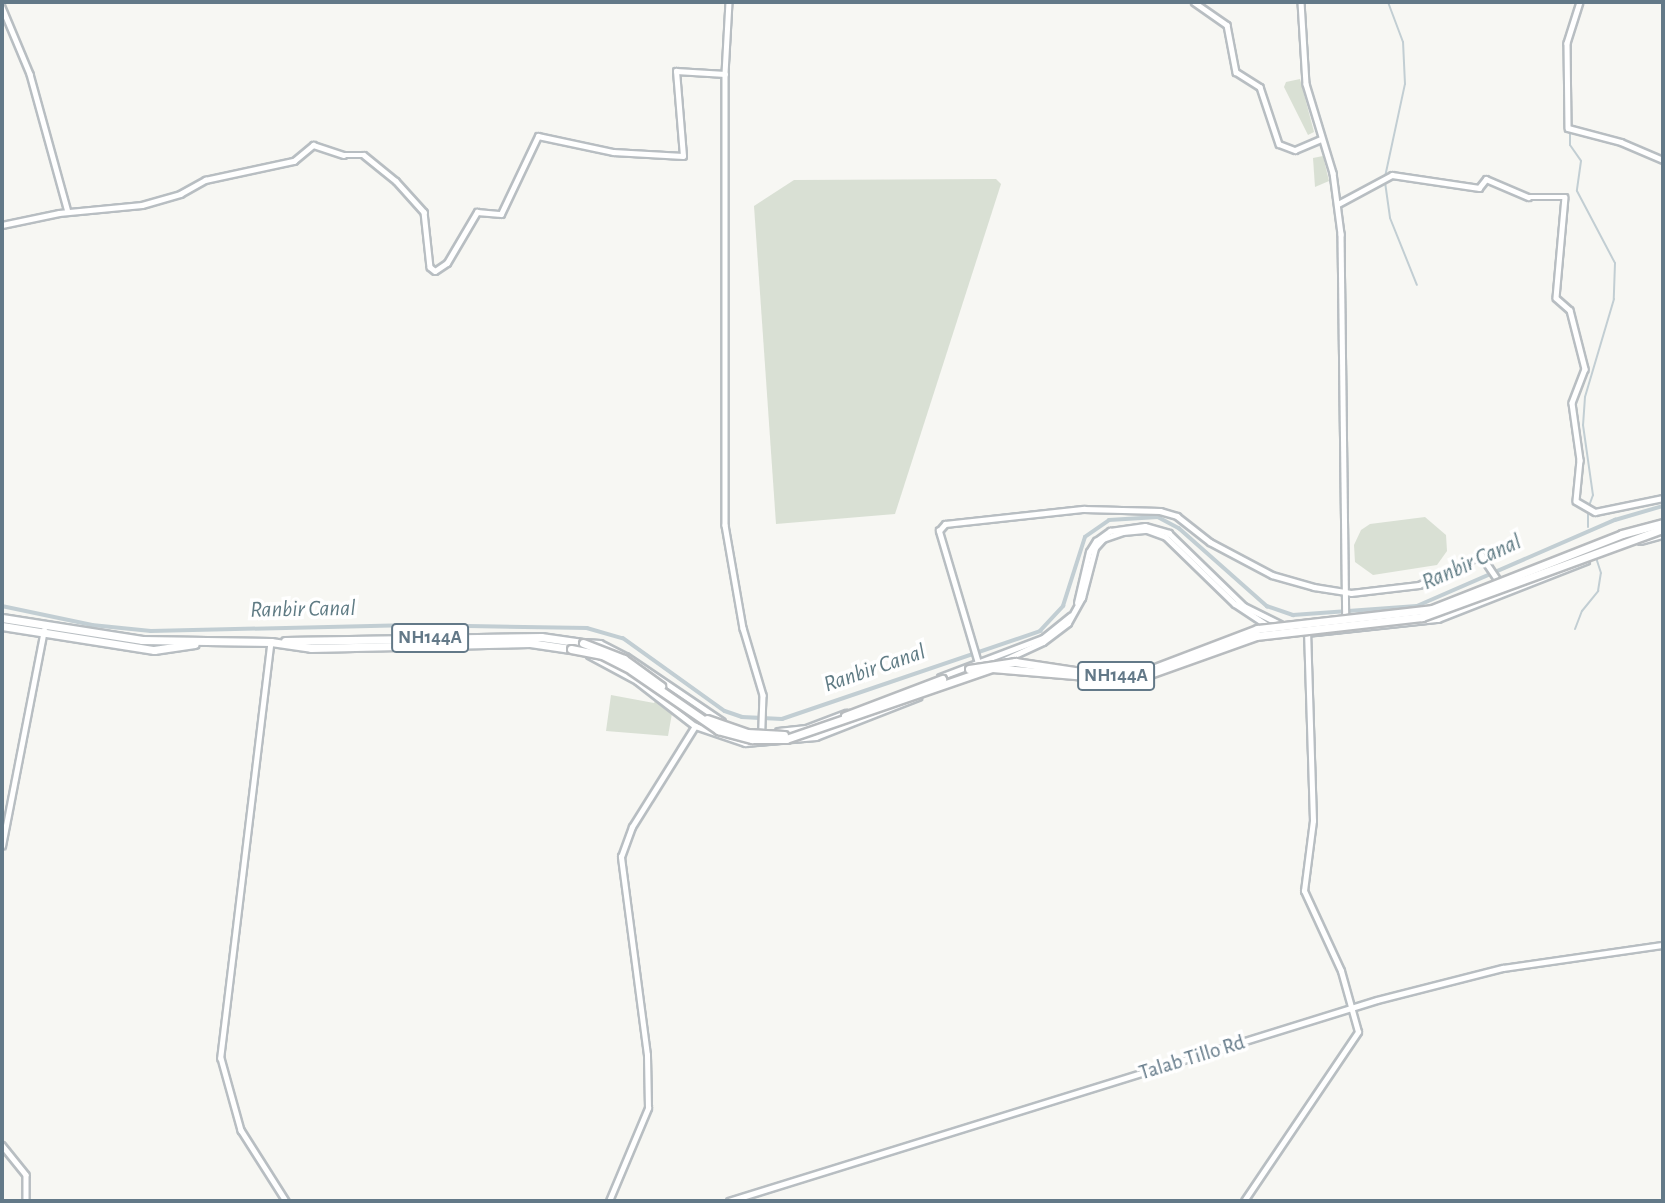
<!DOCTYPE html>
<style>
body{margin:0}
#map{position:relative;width:1665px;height:1203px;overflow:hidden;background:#f7f7f3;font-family:"Alegreya Sans",sans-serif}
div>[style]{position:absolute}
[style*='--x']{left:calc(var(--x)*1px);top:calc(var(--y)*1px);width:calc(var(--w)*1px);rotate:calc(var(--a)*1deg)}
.green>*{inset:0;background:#d9e0d4}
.stream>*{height:2px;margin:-1px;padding:0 1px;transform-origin:1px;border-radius:1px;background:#c2ced3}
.canal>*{height:3.5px;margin:-1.75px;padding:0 1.75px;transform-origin:1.75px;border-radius:1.75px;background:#c2ced3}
.roads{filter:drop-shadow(2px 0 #b8bec2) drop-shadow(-2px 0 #b8bec2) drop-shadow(0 2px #b8bec2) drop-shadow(0 -2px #b8bec2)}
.secondary>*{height:4.5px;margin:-2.25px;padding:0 2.25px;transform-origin:2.25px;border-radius:2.25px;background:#fff}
.highway>*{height:7px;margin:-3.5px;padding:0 3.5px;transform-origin:3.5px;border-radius:3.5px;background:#fff}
.bridges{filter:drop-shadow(2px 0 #b8bcbf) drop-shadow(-2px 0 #b8bcbf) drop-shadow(0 2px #b8bcbf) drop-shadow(0 -2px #b8bcbf)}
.highway-bridge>*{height:7px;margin:-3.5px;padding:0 3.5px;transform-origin:3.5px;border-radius:3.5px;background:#fff}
span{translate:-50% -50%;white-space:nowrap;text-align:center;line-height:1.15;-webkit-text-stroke:7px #fff;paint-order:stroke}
.shield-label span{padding:2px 5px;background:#fff;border:2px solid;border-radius:5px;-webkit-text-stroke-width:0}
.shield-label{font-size:19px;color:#637988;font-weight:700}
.street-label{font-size:21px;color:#637988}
.water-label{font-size:23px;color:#5f7b84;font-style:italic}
.frame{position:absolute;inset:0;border:4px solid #637988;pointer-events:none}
</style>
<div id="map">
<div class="green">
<div style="clip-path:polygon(1300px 79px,1314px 132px,1308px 135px,1284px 87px,1286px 82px)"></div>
<div style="clip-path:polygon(1323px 156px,1329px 181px,1315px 187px,1313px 158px)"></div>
<div style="clip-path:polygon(996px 179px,1001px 184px,895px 514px,776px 524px,754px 206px,794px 180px)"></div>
<div style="clip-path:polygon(1425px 517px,1446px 535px,1447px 551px,1437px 565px,1373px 575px,1355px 562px,1354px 545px,1361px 530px,1370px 524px)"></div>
<div style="clip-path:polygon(659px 694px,674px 702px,668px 736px,606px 731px,611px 695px,654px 703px)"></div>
</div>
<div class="stream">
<div style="--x:1570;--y:72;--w:34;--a:-88"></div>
<div style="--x:1571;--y:38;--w:38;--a:-72"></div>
<div style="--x:1570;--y:99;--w:46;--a:90"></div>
<div style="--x:1570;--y:145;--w:19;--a:55"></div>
<div style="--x:1581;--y:161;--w:30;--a:98"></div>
<div style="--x:1577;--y:191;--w:81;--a:62.2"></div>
<div style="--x:1615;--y:263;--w:36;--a:92"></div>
<div style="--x:1614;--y:299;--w:102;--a:106.5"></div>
<div style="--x:1585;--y:397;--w:28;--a:94"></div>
<div style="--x:1583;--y:425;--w:71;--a:81.9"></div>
<div style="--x:1593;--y:495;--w:12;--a:110"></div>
<div style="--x:1385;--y:177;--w:95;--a:-77.9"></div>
<div style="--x:1405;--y:84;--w:42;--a:-92.7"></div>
<div style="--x:1403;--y:42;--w:43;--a:-110.6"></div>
<div style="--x:1385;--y:182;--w:36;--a:82"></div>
<div style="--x:1390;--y:218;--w:72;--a:68.1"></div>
<div style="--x:1588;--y:511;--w:16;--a:90"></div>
<div style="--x:1575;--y:629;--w:19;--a:-69"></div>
<div style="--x:1582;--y:611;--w:26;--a:-51"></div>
<div style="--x:1598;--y:591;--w:18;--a:-81"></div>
<div style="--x:1601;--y:573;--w:16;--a:-108"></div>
</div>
<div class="canal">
<div style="--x:2;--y:606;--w:92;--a:11.9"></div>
<div style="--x:92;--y:625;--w:59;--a:5.8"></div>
<div style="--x:151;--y:631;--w:262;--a:-1.3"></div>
<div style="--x:413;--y:625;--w:174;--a:1"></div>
<div style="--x:587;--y:628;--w:37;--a:16"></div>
<div style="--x:623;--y:638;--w:125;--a:35.6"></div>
<div style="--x:725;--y:711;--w:18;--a:19"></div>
<div style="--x:742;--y:717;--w:40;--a:2.9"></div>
<div style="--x:782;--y:719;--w:273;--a:-18.8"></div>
<div style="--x:1040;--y:631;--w:34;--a:-47"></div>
<div style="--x:1063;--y:606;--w:72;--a:-72.3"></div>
<div style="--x:1085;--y:537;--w:29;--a:-35"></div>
<div style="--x:1109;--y:520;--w:49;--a:-3.5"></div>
<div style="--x:1158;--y:517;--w:24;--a:28"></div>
<div style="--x:1179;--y:528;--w:118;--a:41.6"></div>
<div style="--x:1267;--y:606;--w:28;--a:19"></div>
<div style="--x:1293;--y:615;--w:124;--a:-4.2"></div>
<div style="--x:1417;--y:606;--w:216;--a:-23.5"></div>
<div style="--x:1615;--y:520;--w:50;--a:-16.3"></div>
</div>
<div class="roads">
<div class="secondary">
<div style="--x:729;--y:2;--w:72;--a:93.2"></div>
<div style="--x:725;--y:74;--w:451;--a:90"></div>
<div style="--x:725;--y:525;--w:105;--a:80.1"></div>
<div style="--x:743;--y:628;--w:70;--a:73.4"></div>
<div style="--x:763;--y:695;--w:37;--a:92"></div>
<div style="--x:1194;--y:2;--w:40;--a:34.9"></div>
<div style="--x:1227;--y:25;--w:48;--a:79.2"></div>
<div style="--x:1236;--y:72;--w:28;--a:32"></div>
<div style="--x:1260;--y:87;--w:60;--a:71.6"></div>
<div style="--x:1279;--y:144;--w:17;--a:21"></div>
<div style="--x:1295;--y:150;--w:28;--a:-23"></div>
<div style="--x:1301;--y:2;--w:82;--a:86.5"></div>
<div style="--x:1306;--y:84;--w:93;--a:73.1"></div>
<div style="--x:1333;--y:173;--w:62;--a:82.5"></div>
<div style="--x:1341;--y:234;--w:384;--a:89.3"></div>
<div style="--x:1580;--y:2;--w:43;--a:107.6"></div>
<div style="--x:1567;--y:43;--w:85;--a:89.3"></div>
<div style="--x:1568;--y:128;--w:55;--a:14.8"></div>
<div style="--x:1621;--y:142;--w:46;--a:23.2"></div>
<div style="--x:2;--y:7;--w:73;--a:67.3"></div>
<div style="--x:30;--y:74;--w:143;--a:74.6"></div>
<div style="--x:1338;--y:204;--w:61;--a:-28.2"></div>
<div style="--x:1392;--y:175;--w:88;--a:8.5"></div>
<div style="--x:1479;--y:188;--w:11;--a:-52"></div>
<div style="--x:1486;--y:179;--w:46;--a:23.2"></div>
<div style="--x:1528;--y:197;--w:37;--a:0"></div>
<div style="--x:1565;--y:197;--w:101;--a:95.1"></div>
<div style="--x:1556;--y:298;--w:18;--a:41"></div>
<div style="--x:1570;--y:310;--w:61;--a:75.7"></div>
<div style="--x:1585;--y:369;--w:36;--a:111"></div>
<div style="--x:1572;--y:403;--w:58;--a:82"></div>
<div style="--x:1580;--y:460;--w:41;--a:95.6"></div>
<div style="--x:1576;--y:501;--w:22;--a:30"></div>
<div style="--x:1595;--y:512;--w:69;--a:-11.6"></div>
<div style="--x:2;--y:225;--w:58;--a:-11.9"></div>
<div style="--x:59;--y:213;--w:83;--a:-5.5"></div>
<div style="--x:142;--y:205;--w:40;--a:-16"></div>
<div style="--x:180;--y:194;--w:29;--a:-29"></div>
<div style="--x:205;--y:180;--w:91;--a:-12.1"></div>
<div style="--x:294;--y:161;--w:25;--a:-40"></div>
<div style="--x:313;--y:145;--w:32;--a:18"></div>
<div style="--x:343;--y:155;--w:21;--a:0"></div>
<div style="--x:364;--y:155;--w:41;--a:39.1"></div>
<div style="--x:396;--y:181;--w:42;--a:47.9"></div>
<div style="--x:424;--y:212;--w:55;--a:83.8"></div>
<div style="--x:430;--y:267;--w:6;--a:39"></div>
<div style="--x:435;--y:271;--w:14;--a:-34"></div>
<div style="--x:447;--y:263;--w:59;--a:-59.5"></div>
<div style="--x:477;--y:212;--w:24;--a:5"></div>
<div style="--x:501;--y:214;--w:86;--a:-64.6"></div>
<div style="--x:538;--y:136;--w:77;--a:12"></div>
<div style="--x:613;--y:152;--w:70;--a:3.3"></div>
<div style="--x:683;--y:156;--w:85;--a:-94.7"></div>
<div style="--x:676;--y:71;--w:49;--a:3.5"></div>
<div style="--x:1640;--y:541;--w:24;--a:-15"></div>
<div style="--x:1077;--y:603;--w:52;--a:-76.8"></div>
<div style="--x:1089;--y:552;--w:13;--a:-58"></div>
<div style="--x:1096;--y:541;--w:17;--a:-36"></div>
<div style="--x:1110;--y:531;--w:35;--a:-8"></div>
<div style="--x:1145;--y:526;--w:25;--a:16"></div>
<div style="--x:1169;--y:533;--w:105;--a:44.2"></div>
<div style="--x:1244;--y:606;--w:40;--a:26.6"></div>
<div style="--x:1306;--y:633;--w:133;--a:-6.1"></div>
<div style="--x:1438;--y:619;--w:159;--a:-21.4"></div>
<div style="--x:271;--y:642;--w:419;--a:96.9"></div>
<div style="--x:221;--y:1058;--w:75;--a:74.5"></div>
<div style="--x:241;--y:1130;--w:84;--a:57.6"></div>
<div style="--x:583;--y:642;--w:17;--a:3"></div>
<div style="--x:600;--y:643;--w:29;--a:27"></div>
<div style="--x:626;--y:656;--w:116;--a:34.1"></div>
<div style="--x:589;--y:655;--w:55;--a:28.4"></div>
<div style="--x:637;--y:681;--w:73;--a:37.8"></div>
<div style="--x:695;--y:726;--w:53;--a:18.8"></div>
<div style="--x:745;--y:743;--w:71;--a:-4.8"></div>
<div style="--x:816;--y:737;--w:110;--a:-21.4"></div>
<div style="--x:1000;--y:662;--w:47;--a:-24.9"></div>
<div style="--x:1043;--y:642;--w:31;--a:-37"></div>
<div style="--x:1068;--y:623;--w:29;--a:-61"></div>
<div style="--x:1082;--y:598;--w:52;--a:-75.4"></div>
<div style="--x:1095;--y:548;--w:12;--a:-48"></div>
<div style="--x:1103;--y:539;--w:21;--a:-19"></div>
<div style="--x:1123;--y:532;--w:24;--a:-5"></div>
<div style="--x:1147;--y:530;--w:20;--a:20"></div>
<div style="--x:1166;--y:537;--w:96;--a:44.2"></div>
<div style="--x:1235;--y:604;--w:42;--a:33.3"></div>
<div style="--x:978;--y:663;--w:138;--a:-106.5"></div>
<div style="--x:939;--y:531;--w:9;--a:-49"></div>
<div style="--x:945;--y:524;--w:140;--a:-6.2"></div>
<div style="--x:1084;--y:509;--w:76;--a:1.5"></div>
<div style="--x:1160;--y:511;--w:18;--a:16"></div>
<div style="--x:1177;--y:516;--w:42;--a:38.2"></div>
<div style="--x:1210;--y:542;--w:70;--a:28"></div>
<div style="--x:1272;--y:575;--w:44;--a:15.9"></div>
<div style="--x:1314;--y:587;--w:37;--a:9"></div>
<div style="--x:1351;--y:593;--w:68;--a:-6.7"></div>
<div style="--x:1419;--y:585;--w:69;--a:-25.8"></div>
<div style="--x:1481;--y:555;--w:30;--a:56"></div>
<div style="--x:940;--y:677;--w:110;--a:-20.7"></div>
<div style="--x:1043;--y:638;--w:35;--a:-39"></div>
<div style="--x:778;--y:731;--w:28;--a:-6"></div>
<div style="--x:806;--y:728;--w:43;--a:-20.6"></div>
<div style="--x:2;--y:846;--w:220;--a:-79"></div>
<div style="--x:2;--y:1145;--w:38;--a:51"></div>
<div style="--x:26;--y:1175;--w:26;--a:90"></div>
<div style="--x:609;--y:1201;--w:101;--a:-67.2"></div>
<div style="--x:648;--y:1108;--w:53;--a:-91.1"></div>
<div style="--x:647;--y:1055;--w:200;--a:-97.5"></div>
<div style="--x:621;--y:857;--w:32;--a:-70"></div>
<div style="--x:632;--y:827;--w:119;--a:-58"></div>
<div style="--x:729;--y:1201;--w:678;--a:-17.23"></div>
<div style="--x:1377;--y:1000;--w:130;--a:-14.3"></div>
<div style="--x:1503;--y:968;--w:162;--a:-8.2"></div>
<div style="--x:1244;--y:1201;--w:204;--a:-56"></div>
<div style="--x:1358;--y:1032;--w:63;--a:-105.6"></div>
<div style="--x:1341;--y:971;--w:88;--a:-114.8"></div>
<div style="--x:1304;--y:891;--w:71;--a:-82.7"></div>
<div style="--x:1313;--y:821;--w:188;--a:-91.8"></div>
</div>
<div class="highway">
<div style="--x:2;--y:618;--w:142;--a:8.9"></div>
<div style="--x:142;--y:640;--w:129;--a:0.9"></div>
<div style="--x:271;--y:642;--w:40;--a:8.5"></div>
<div style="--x:311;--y:648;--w:219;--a:-1.3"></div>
<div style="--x:530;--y:643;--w:41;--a:8.3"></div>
<div style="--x:2;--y:626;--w:154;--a:9"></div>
<div style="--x:154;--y:650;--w:41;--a:-8.3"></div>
<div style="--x:285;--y:641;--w:256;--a:-0.9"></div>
<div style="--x:541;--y:637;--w:42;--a:8.1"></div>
</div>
</div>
<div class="bridges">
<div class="highway-bridge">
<div style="--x:583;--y:643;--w:44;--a:21.3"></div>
<div style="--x:624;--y:659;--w:46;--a:36.1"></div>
<div style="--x:571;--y:649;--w:32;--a:11"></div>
<div style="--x:602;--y:655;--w:33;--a:27"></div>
<div style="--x:631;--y:670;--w:106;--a:34.6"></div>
<div style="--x:718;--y:730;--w:35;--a:15"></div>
<div style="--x:752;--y:739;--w:34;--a:0"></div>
<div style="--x:786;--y:739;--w:218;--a:-19"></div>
<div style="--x:992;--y:668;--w:142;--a:4.9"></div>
<div style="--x:1133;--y:680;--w:131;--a:-19.7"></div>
<div style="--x:1256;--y:636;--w:167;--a:-6.5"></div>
<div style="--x:1422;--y:617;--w:257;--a:-20.1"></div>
<div style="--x:969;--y:669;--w:47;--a:-8.7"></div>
<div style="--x:1015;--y:662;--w:87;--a:8.6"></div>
<div style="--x:1101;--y:675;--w:46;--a:-5"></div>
<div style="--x:1147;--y:671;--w:118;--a:-20.9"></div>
<div style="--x:1257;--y:629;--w:176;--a:-6.5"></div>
<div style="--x:1432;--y:609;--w:204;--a:-21.5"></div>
<div style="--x:1622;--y:534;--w:42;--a:-15"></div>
<div style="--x:845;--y:716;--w:104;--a:-20.9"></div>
<div style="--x:707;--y:719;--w:42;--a:19.3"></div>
<div style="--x:747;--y:733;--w:37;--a:3"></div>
</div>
</div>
<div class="shield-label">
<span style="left:430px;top:638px">NH144A</span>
<span style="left:1116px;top:676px">NH144A</span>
</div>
<div class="street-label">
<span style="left:1192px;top:1058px;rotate:-17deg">Talab Tillo Rd</span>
</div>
<div class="water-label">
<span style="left:1472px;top:563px;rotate:-24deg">Ranbir Canal</span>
<span style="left:303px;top:610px;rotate:-1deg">Ranbir Canal</span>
<span style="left:875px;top:669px;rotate:-19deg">Ranbir Canal</span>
</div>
<div class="frame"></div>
</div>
